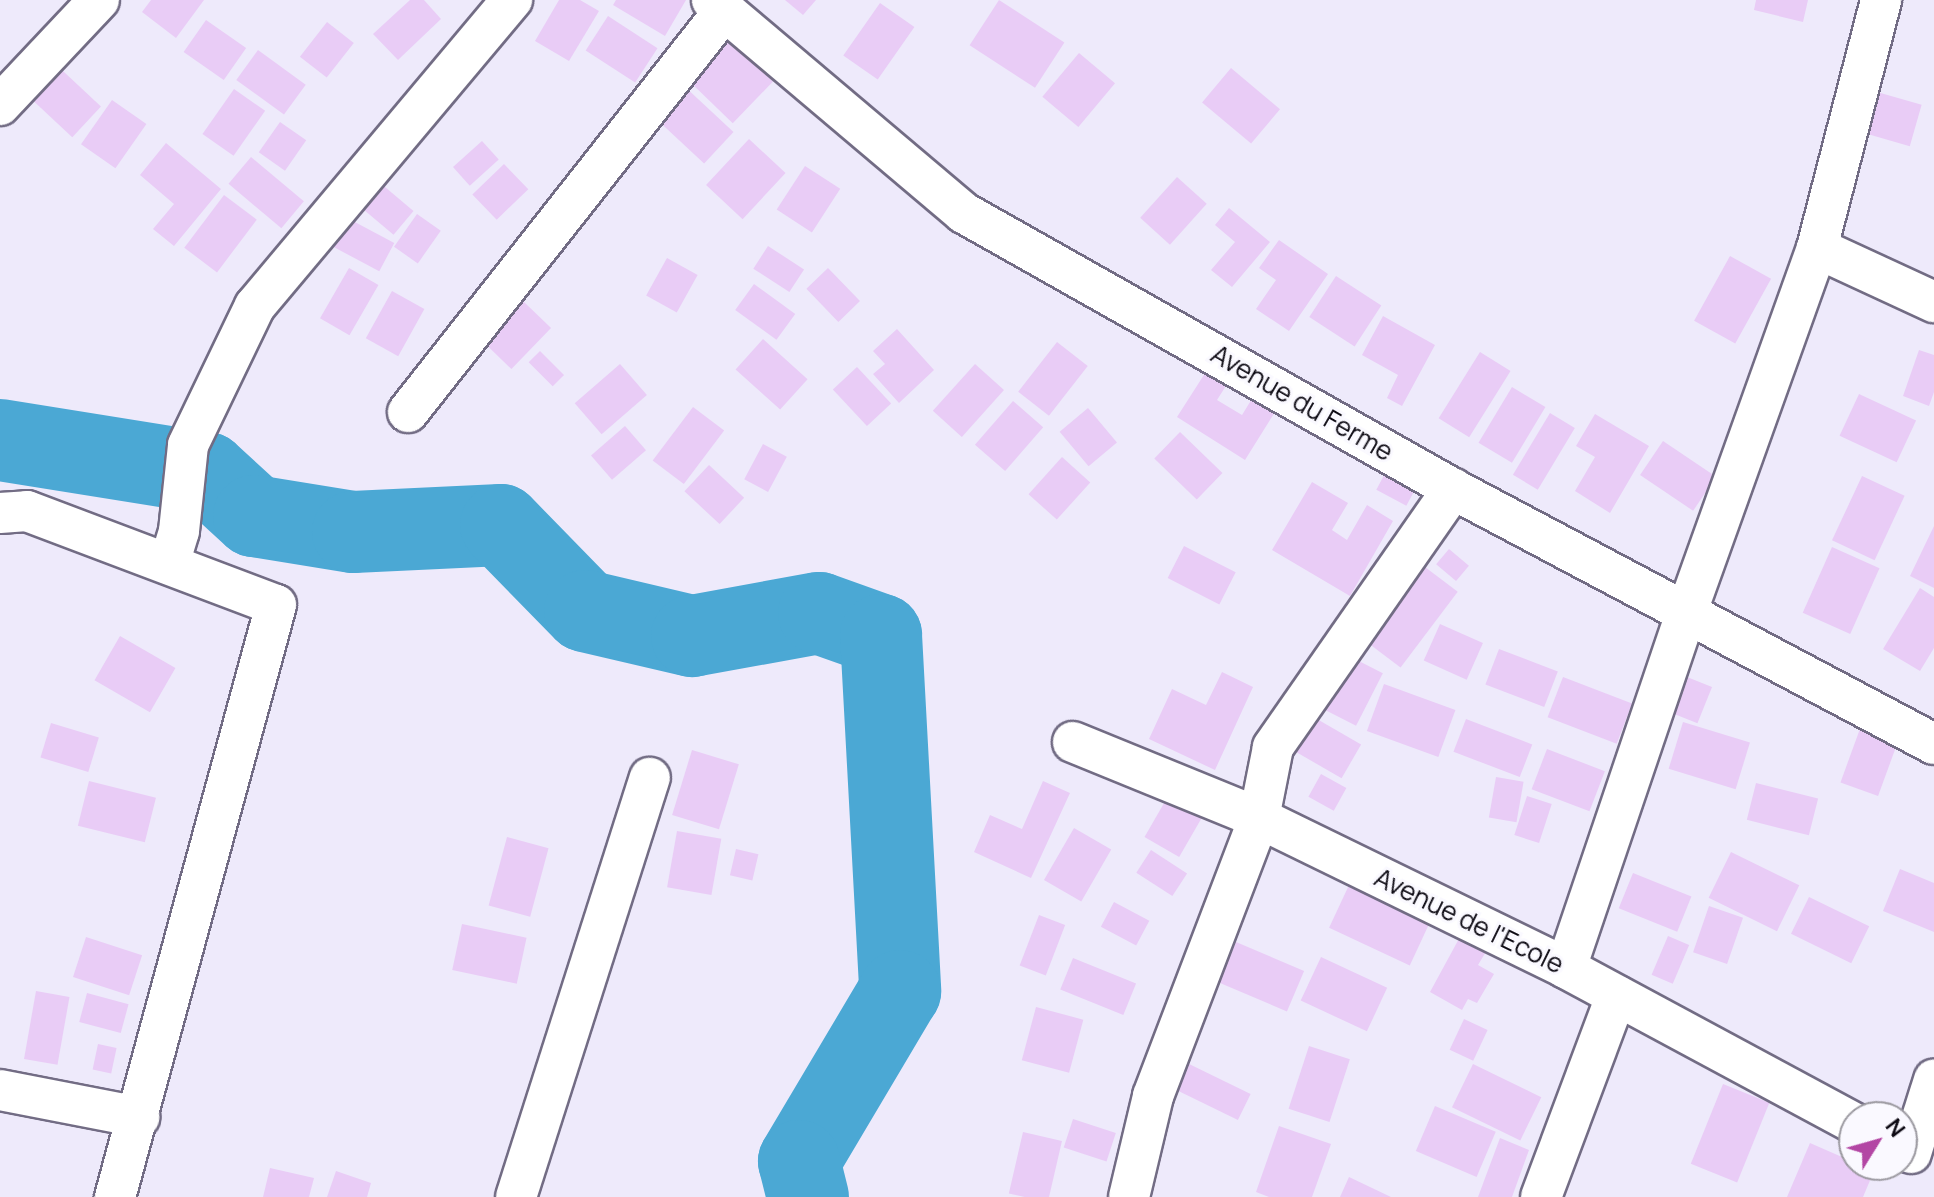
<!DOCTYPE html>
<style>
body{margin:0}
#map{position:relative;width:1934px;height:1197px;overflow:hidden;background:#eeeafb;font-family:Manrope,sans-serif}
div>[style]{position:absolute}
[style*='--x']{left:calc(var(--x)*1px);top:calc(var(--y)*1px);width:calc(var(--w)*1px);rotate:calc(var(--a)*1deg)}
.river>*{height:82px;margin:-41px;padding:0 41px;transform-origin:41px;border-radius:41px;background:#4ba8d4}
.building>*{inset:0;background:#e9ccf6;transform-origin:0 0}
.roads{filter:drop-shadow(2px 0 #726c84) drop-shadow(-2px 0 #726c84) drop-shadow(0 2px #726c84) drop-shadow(0 -2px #726c84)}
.street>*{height:40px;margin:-20px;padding:0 20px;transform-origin:20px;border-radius:20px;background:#fff}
span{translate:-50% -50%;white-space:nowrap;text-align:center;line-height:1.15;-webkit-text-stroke:6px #faf9ff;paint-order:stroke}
.street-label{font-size:26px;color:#0e0b14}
.north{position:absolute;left:1838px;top:1101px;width:80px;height:80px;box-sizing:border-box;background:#faf9ff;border:2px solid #9c9aa1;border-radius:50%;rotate:53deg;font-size:22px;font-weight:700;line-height:32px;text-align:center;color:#0e0b14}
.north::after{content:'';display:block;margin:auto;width:28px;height:36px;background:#b346a4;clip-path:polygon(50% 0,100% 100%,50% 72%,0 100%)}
</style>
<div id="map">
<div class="river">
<div style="--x:0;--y:440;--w:210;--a:9.1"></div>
<div style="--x:207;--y:473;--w:64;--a:42.5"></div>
<div style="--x:254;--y:516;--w:100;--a:9.2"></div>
<div style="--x:353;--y:532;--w:148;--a:-2.7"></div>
<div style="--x:501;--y:525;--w:120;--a:45.7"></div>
<div style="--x:585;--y:611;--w:110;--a:13.2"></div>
<div style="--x:692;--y:636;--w:129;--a:-10.3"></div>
<div style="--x:819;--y:613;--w:66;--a:19.5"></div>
<div style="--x:881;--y:635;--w:357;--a:86.9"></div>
<div style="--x:900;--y:991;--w:198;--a:120.7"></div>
<div style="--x:799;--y:1161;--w:37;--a:76"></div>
</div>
<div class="building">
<div style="clip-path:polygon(151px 0,204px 0,176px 38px,142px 12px)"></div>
<div style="clip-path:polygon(410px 0,424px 0,441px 19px,398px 60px,373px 34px)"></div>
<div style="clip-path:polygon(559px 0,580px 0,599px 11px,569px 61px,535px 41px)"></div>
<div style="clip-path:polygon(616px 0,686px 0,665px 36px,613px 5px)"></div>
<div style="clip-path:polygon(785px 0,816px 0,803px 15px)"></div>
<div style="left:999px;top:0;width:78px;height:54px;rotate:33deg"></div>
<div style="clip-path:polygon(1756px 0,1808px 0,1803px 22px,1754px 10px)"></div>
<div style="left:880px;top:3px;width:42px;height:64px;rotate:35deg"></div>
<div style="left:608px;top:16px;width:59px;height:41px;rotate:33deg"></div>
<div style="left:206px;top:20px;width:49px;height:39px;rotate:35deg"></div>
<div style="left:327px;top:22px;width:34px;height:44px;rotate:38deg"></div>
<div style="left:727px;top:37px;width:64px;height:58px;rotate:44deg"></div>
<div style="left:258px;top:50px;width:59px;height:37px;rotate:36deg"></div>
<div style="left:1079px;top:53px;width:47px;height:57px;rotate:40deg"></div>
<div style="left:49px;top:58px;width:71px;height:42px;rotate:43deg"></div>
<div style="left:1231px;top:68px;width:64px;height:45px;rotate:40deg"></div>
<div style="left:683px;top:85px;width:69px;height:43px;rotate:43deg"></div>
<div style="left:1863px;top:88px;width:61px;height:43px;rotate:16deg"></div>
<div style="left:234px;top:89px;width:38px;height:55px;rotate:35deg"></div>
<div style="left:112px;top:100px;width:42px;height:54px;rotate:35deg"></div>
<div style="left:280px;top:122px;width:32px;height:37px;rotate:35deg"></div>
<div style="left:749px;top:139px;width:50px;height:63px;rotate:43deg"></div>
<div style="left:482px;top:141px;width:25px;height:39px;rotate:48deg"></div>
<div style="clip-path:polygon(166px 143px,221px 189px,174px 246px,153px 229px,174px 204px,140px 175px)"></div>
<div style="left:251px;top:157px;width:69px;height:35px;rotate:40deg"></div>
<div style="left:504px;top:164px;width:35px;height:44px;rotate:46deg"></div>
<div style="left:805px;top:166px;width:42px;height:52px;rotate:33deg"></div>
<div style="left:1177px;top:177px;width:40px;height:55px;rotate:42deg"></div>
<div style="left:379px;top:182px;width:45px;height:31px;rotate:40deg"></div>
<div style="left:224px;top:195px;width:41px;height:66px;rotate:37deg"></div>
<div style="clip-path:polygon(1229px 208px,1270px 242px,1232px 287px,1211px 270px,1235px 242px,1215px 225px)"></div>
<div style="left:336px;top:212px;width:66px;height:32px;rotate:28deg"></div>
<div style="left:417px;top:214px;width:29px;height:40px;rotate:35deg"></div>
<div style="clip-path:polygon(1279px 240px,1328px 274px,1289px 331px,1256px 309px,1276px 280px,1259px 268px)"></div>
<div style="left:768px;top:246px;width:43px;height:27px;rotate:33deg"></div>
<div style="left:1730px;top:256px;width:47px;height:74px;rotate:29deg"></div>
<div style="left:667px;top:258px;width:35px;height:43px;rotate:29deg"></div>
<div style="left:349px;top:268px;width:34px;height:58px;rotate:30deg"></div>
<div style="left:828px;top:268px;width:46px;height:30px;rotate:46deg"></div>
<div style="left:1336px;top:276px;width:54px;height:49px;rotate:33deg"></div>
<div style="left:754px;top:284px;width:51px;height:32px;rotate:36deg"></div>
<div style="left:392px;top:291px;width:37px;height:54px;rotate:29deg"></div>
<div style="left:523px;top:301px;width:39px;height:57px;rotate:44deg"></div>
<div style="clip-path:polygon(1383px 316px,1435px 345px,1402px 406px,1387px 398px,1398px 375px,1362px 355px)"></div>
<div style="clip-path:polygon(897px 329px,934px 370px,899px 403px,873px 374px,885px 364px,873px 351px)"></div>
<div style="left:763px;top:339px;width:60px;height:41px;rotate:42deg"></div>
<div style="left:1057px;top:342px;width:39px;height:63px;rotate:38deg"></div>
<div style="clip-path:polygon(1919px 350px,1934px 355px,1934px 392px,1929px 406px,1903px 396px)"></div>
<div style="left:540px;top:351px;width:34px;height:16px;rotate:45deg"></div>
<div style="left:1480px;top:352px;width:36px;height:78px;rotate:32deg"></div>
<div style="left:620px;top:364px;width:41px;height:60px;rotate:49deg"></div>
<div style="left:975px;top:364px;width:39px;height:63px;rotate:42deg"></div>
<div style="left:857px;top:367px;width:50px;height:33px;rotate:47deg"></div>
<div style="clip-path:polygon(1209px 367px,1229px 381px,1217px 400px,1242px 415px,1258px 389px,1280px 404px,1245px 460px,1177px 417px)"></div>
<div style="left:1512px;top:387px;width:39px;height:65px;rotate:31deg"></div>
<div style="left:1859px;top:394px;width:63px;height:46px;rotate:25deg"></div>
<div style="left:1013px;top:401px;width:40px;height:58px;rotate:41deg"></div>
<div style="left:693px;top:407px;width:39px;height:67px;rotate:37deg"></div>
<div style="left:1088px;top:408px;width:45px;height:37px;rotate:50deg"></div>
<div style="left:1550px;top:413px;width:29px;height:72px;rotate:31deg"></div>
<div style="clip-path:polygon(1595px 414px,1649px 446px,1610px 513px,1575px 491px,1595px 457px,1576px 446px)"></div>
<div style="left:625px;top:426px;width:32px;height:45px;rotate:49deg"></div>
<div style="left:1180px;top:432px;width:59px;height:37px;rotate:44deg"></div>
<div style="left:1663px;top:441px;width:64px;height:41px;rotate:34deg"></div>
<div style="left:763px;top:444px;width:27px;height:40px;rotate:28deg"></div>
<div style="left:1062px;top:457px;width:38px;height:50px;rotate:42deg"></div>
<div style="left:709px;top:465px;width:48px;height:36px;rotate:43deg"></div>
<div style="left:1389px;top:466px;width:34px;height:27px;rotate:28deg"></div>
<div style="left:1862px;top:476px;width:47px;height:71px;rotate:25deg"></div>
<div style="clip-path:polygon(1312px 482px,1348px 503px,1332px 530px,1347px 540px,1367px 505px,1393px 521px,1350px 596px,1272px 550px)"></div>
<div style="clip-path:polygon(1934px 526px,1934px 588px,1910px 576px)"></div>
<div style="left:1184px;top:546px;width:58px;height:36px;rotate:27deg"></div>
<div style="left:1832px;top:547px;width:52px;height:72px;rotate:24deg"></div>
<div style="left:1449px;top:549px;width:26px;height:20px;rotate:40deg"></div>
<div style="left:1417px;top:561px;width:51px;height:95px;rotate:37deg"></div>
<div style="clip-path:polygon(1920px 588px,1934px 597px,1934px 648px,1920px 671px,1883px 649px)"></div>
<div style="left:1440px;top:624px;width:47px;height:40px;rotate:24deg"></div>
<div style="left:120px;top:636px;width:64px;height:51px;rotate:30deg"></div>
<div style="left:1499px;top:649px;width:63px;height:38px;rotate:21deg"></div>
<div style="left:1349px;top:656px;width:38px;height:59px;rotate:27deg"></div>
<div style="clip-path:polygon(1222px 672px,1253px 687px,1215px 770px,1149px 739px,1172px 689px,1206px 705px)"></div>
<div style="left:1563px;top:677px;width:74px;height:43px;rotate:21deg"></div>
<div style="left:1687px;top:677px;width:27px;height:39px;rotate:22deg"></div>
<div style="left:1384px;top:684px;width:76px;height:50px;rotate:20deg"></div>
<div style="left:1310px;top:715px;width:59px;height:39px;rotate:30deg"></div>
<div style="left:1466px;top:719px;width:71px;height:35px;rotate:21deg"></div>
<div style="left:1683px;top:722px;width:70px;height:49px;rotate:17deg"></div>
<div style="left:51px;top:723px;width:50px;height:36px;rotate:17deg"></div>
<div style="left:1861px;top:726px;width:40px;height:60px;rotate:20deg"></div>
<div style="left:1547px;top:749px;width:62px;height:43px;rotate:21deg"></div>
<div style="left:692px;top:750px;width:49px;height:68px;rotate:17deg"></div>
<div style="left:1321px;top:774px;width:29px;height:26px;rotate:29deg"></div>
<div style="left:1496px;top:777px;width:28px;height:41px;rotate:10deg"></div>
<div style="left:89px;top:781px;width:69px;height:46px;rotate:14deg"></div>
<div style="clip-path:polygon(1043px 781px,1070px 793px,1031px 878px,974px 852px,990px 815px,1022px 829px)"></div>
<div style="left:1756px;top:783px;width:64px;height:38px;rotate:14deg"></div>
<div style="left:1527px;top:796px;width:26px;height:41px;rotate:18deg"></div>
<div style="left:1167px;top:798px;width:40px;height:45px;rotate:30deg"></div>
<div style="left:1074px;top:828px;width:43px;height:60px;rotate:30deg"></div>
<div style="left:677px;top:831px;width:45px;height:57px;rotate:10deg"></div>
<div style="left:507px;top:837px;width:43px;height:71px;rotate:15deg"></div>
<div style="left:736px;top:849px;width:23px;height:27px;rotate:13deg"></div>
<div style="left:1151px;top:850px;width:43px;height:27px;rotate:33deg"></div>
<div style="left:1731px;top:852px;width:76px;height:51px;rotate:26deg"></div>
<div style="left:1357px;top:868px;width:89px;height:66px;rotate:25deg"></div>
<div style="clip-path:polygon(1900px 869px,1934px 883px,1934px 932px,1883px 911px)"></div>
<div style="left:1633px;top:873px;width:63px;height:38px;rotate:22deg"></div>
<div style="left:1809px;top:897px;width:67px;height:41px;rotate:26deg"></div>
<div style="left:1114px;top:902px;width:40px;height:28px;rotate:28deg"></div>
<div style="left:1709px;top:906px;width:36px;height:49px;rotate:19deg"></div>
<div style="left:1039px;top:915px;width:28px;height:54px;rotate:21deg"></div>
<div style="left:462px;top:924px;width:66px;height:47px;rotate:12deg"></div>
<div style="clip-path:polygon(1461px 935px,1487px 950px,1478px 965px,1494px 974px,1477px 1003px,1468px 999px,1462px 1010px,1430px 992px)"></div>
<div style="left:1668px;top:936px;width:23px;height:42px;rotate:23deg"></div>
<div style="left:86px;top:937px;width:59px;height:42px;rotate:18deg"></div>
<div style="left:1236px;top:942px;width:74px;height:44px;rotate:23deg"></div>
<div style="left:1321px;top:957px;width:73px;height:48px;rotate:25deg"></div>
<div style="left:1073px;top:958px;width:68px;height:34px;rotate:22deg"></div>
<div style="left:36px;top:991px;width:34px;height:69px;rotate:10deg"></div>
<div style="left:87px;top:993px;width:43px;height:30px;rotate:15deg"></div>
<div style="left:1036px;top:1007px;width:49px;height:55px;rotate:15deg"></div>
<div style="left:1464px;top:1019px;width:26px;height:34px;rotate:25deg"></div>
<div style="left:98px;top:1044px;width:19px;height:26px;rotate:12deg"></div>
<div style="left:1309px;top:1046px;width:43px;height:66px;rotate:18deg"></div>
<div style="left:1185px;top:1062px;width:73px;height:29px;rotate:26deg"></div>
<div style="left:1473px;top:1064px;width:76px;height:48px;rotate:26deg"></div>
<div style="left:1723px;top:1084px;width:50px;height:86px;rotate:22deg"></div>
<div style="left:1435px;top:1106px;width:66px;height:49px;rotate:23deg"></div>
<div style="left:1073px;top:1119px;width:45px;height:30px;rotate:18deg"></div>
<div style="clip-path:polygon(1279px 1126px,1331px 1144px,1312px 1197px,1269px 1197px,1256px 1192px)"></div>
<div style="left:1023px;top:1132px;width:40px;height:63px;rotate:13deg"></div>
<div style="clip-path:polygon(1500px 1138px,1529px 1150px,1512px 1197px,1478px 1197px)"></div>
<div style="clip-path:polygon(1810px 1143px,1874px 1171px,1863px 1197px,1787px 1197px)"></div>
<div style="clip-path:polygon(270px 1168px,314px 1178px,309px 1197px,263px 1197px)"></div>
<div style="clip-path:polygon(336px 1171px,371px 1183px,367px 1197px,327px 1197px)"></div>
<div style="clip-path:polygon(1349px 1177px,1391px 1197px,1340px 1197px)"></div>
</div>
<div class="roads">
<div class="street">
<div style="--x:712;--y:0;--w:330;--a:40.2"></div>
<div style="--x:964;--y:213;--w:562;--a:29.44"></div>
<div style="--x:1453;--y:489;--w:544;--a:27.93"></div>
<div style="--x:0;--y:105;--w:144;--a:-46.7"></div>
<div style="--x:1817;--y:248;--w:129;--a:24.8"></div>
<div style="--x:408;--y:412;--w:511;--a:-51.76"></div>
<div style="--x:0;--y:513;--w:27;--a:-4"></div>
<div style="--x:27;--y:511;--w:266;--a:20.7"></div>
<div style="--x:276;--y:605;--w:614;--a:105.21"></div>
<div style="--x:169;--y:564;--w:34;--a:-73"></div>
<div style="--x:179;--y:531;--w:86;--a:-84"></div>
<div style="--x:188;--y:445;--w:154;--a:-64.3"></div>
<div style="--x:255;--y:306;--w:400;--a:-50"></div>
<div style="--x:1073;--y:742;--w:201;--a:22.2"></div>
<div style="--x:1259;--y:818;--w:342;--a:26"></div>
<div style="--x:1566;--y:968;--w:327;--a:28.3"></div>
<div style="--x:1566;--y:968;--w:374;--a:-71.3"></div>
<div style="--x:1686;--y:614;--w:389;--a:-70.3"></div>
<div style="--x:1817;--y:248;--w:256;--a:-75.5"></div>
<div style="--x:0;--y:1090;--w:142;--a:11"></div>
<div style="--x:1911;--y:1153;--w:77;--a:-72.5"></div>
<div style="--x:516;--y:1197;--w:440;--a:-72.3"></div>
<div style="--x:1129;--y:1197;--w:104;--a:-76.6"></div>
<div style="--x:1153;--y:1096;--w:298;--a:-69.1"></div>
<div style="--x:1259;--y:818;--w:72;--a:-78.8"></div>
<div style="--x:1273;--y:747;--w:315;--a:-55.1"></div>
<div style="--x:1541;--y:1197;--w:215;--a:-69.5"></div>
</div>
</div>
<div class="street-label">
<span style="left:1302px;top:403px;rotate:30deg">Avenue du Ferme</span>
<span style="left:1469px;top:921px;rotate:26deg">Avenue de l'Ecole</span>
</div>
<div class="north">N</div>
</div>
